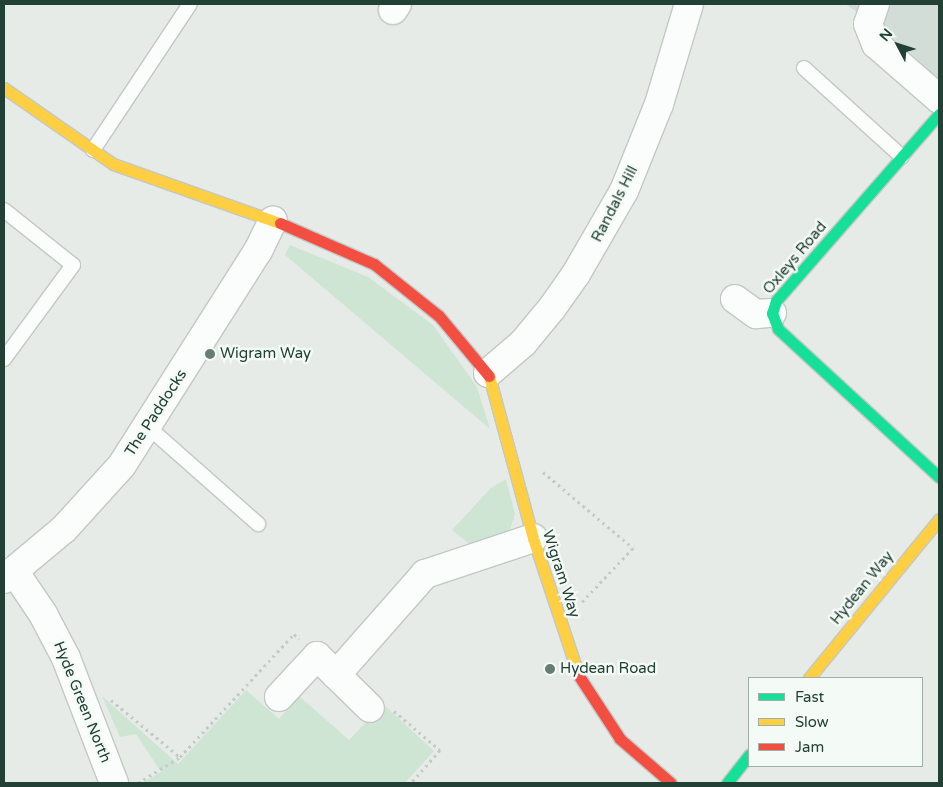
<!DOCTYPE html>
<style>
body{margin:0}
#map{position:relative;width:943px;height:787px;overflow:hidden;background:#e6ebe8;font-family:"Varela Round",sans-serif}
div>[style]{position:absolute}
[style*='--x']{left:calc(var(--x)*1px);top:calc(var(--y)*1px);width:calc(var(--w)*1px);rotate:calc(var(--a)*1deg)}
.built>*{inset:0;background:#d3ddd8}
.green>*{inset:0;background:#cee5d3}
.path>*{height:3px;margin-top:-1.5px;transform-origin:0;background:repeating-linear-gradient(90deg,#c2cbc6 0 2.5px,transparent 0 6.5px)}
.roads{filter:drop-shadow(1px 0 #c3c8c5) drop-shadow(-1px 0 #c3c8c5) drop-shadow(0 1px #c3c8c5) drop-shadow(0 -1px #c3c8c5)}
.lane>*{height:14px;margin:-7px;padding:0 7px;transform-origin:7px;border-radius:7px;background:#fbfcfc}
.street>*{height:28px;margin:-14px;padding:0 14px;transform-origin:14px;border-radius:14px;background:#fbfcfc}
.fast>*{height:11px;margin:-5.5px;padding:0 5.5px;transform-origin:5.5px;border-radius:5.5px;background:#16e098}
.slow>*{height:11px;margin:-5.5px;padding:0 5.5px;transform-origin:5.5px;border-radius:5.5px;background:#ffcf43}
.jam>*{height:11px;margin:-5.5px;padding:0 5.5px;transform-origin:5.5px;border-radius:5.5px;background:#f24e42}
.dots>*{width:14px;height:14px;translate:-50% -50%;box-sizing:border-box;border:2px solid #f4faf6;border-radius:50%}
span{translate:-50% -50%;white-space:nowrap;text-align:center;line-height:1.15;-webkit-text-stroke:5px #f4faf6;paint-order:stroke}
.street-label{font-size:15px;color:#224035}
.poi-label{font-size:15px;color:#224035}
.left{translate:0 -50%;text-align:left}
.frame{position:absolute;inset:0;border:5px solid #224035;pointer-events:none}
.legend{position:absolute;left:748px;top:677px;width:175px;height:90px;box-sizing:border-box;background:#f4faf6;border:1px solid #a0b0a9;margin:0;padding:6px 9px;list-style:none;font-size:15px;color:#224035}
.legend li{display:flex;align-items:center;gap:10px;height:25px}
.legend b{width:25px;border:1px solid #a0b0a9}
.north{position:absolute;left:873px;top:20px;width:50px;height:50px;-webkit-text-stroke:4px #f4faf6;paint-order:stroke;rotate:310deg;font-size:14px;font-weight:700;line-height:20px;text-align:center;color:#224035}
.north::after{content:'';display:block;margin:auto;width:18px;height:22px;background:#224035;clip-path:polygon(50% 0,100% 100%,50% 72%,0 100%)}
</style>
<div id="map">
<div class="built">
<div style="clip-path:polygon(845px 4px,939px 4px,939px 79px,884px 29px)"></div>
</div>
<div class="green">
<div style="clip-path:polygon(290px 245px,368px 277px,433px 325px,477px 387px,490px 429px,285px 255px)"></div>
<div style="clip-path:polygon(506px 479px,515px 514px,509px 533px,472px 546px,452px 530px,491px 488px)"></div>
<div style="clip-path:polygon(246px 690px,279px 719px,299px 696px,349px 740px,383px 704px,434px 751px,405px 783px,142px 783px,161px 772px,136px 734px,120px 737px,102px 696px,178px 764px)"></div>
</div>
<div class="path">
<div style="--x:543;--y:472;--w:118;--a:40.2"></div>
<div style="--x:633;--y:548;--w:74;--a:133.4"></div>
<div style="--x:111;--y:700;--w:89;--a:39.6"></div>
<div style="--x:180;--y:757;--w:168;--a:-47.2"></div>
<div style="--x:294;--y:634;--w:7;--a:45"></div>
<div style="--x:394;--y:711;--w:60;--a:40.3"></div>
<div style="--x:440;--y:750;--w:44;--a:131.3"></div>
<div style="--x:138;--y:783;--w:49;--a:-31.8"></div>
</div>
<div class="roads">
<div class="lane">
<div style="--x:804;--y:68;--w:132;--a:42.2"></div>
<div style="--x:93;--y:150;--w:175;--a:-56.4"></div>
<div style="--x:4;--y:210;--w:88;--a:38.6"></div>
<div style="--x:73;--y:265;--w:117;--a:126.3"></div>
<div style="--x:148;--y:427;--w:147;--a:41.4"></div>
</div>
<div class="street">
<div style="--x:875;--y:4;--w:21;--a:109"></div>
<div style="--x:868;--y:24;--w:22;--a:68"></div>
<div style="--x:876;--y:44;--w:84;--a:41.1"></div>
<div style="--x:393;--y:10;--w:7;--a:-56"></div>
<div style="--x:735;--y:299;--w:26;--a:36"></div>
<div style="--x:756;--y:314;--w:16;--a:-4"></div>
<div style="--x:488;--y:373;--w:46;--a:-40.6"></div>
<div style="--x:523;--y:343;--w:45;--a:-50.4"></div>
<div style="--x:552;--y:308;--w:42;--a:-54.8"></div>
<div style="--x:576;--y:274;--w:96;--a:-60"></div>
<div style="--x:624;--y:191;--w:94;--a:-68.1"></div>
<div style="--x:659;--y:104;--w:104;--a:-73.3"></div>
<div style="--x:14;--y:571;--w:52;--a:56"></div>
<div style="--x:43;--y:614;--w:50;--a:62.4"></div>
<div style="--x:66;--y:658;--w:134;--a:69"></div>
<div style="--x:4;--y:579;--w:78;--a:-39.8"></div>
<div style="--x:64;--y:529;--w:86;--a:-47.8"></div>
<div style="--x:122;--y:465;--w:254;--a:-57.6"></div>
<div style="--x:258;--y:251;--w:34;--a:-64"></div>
<div style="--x:336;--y:675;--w:135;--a:-48.6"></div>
<div style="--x:425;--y:574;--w:114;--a:-18.4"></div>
<div style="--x:279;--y:697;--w:56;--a:-47.2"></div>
<div style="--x:317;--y:656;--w:74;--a:44.5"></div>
</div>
<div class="fast">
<div style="--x:939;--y:114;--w:248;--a:131.1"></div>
<div style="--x:776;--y:301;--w:13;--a:108"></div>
<div style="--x:772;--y:313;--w:17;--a:69"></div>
<div style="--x:778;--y:329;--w:219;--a:42.6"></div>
<div style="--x:727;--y:783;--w:36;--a:-52"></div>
</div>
<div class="slow">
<div style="--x:4;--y:88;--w:133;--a:34.9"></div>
<div style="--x:113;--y:164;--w:177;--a:19.5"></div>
<div style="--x:489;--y:376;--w:168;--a:74.8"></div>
<div style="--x:533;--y:538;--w:145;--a:71.6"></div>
<div style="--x:809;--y:678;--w:205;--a:-50.7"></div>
</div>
<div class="jam">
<div style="--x:280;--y:223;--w:103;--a:23.6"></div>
<div style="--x:374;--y:264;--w:83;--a:38.7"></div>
<div style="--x:439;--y:316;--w:78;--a:50.2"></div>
<div style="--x:579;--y:676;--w:75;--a:56.9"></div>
<div style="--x:620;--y:739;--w:67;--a:40.8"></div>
</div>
</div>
<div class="dots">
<div style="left:210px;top:354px;background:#677c74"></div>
<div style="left:550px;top:669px;background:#677c74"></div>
</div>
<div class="street-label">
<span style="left:615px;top:204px;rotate:-63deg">Randals Hill</span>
<span style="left:795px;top:258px;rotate:-50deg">Oxleys Road</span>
<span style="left:156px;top:413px;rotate:-57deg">The Paddocks</span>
<span style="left:561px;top:574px;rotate:72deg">Wigram Way</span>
<span style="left:862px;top:588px;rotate:-51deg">Hydean Way</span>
<span style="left:82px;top:702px;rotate:68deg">Hyde Green North</span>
</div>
<div class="poi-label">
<span class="left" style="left:220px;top:354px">Wigram Way</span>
<span class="left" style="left:560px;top:669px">Hydean Road</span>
</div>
<div class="frame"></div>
<ul class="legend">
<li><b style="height:6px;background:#16e098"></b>Fast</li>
<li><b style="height:6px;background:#ffcf43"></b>Slow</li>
<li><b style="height:6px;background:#f24e42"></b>Jam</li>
</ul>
<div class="north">N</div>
</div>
